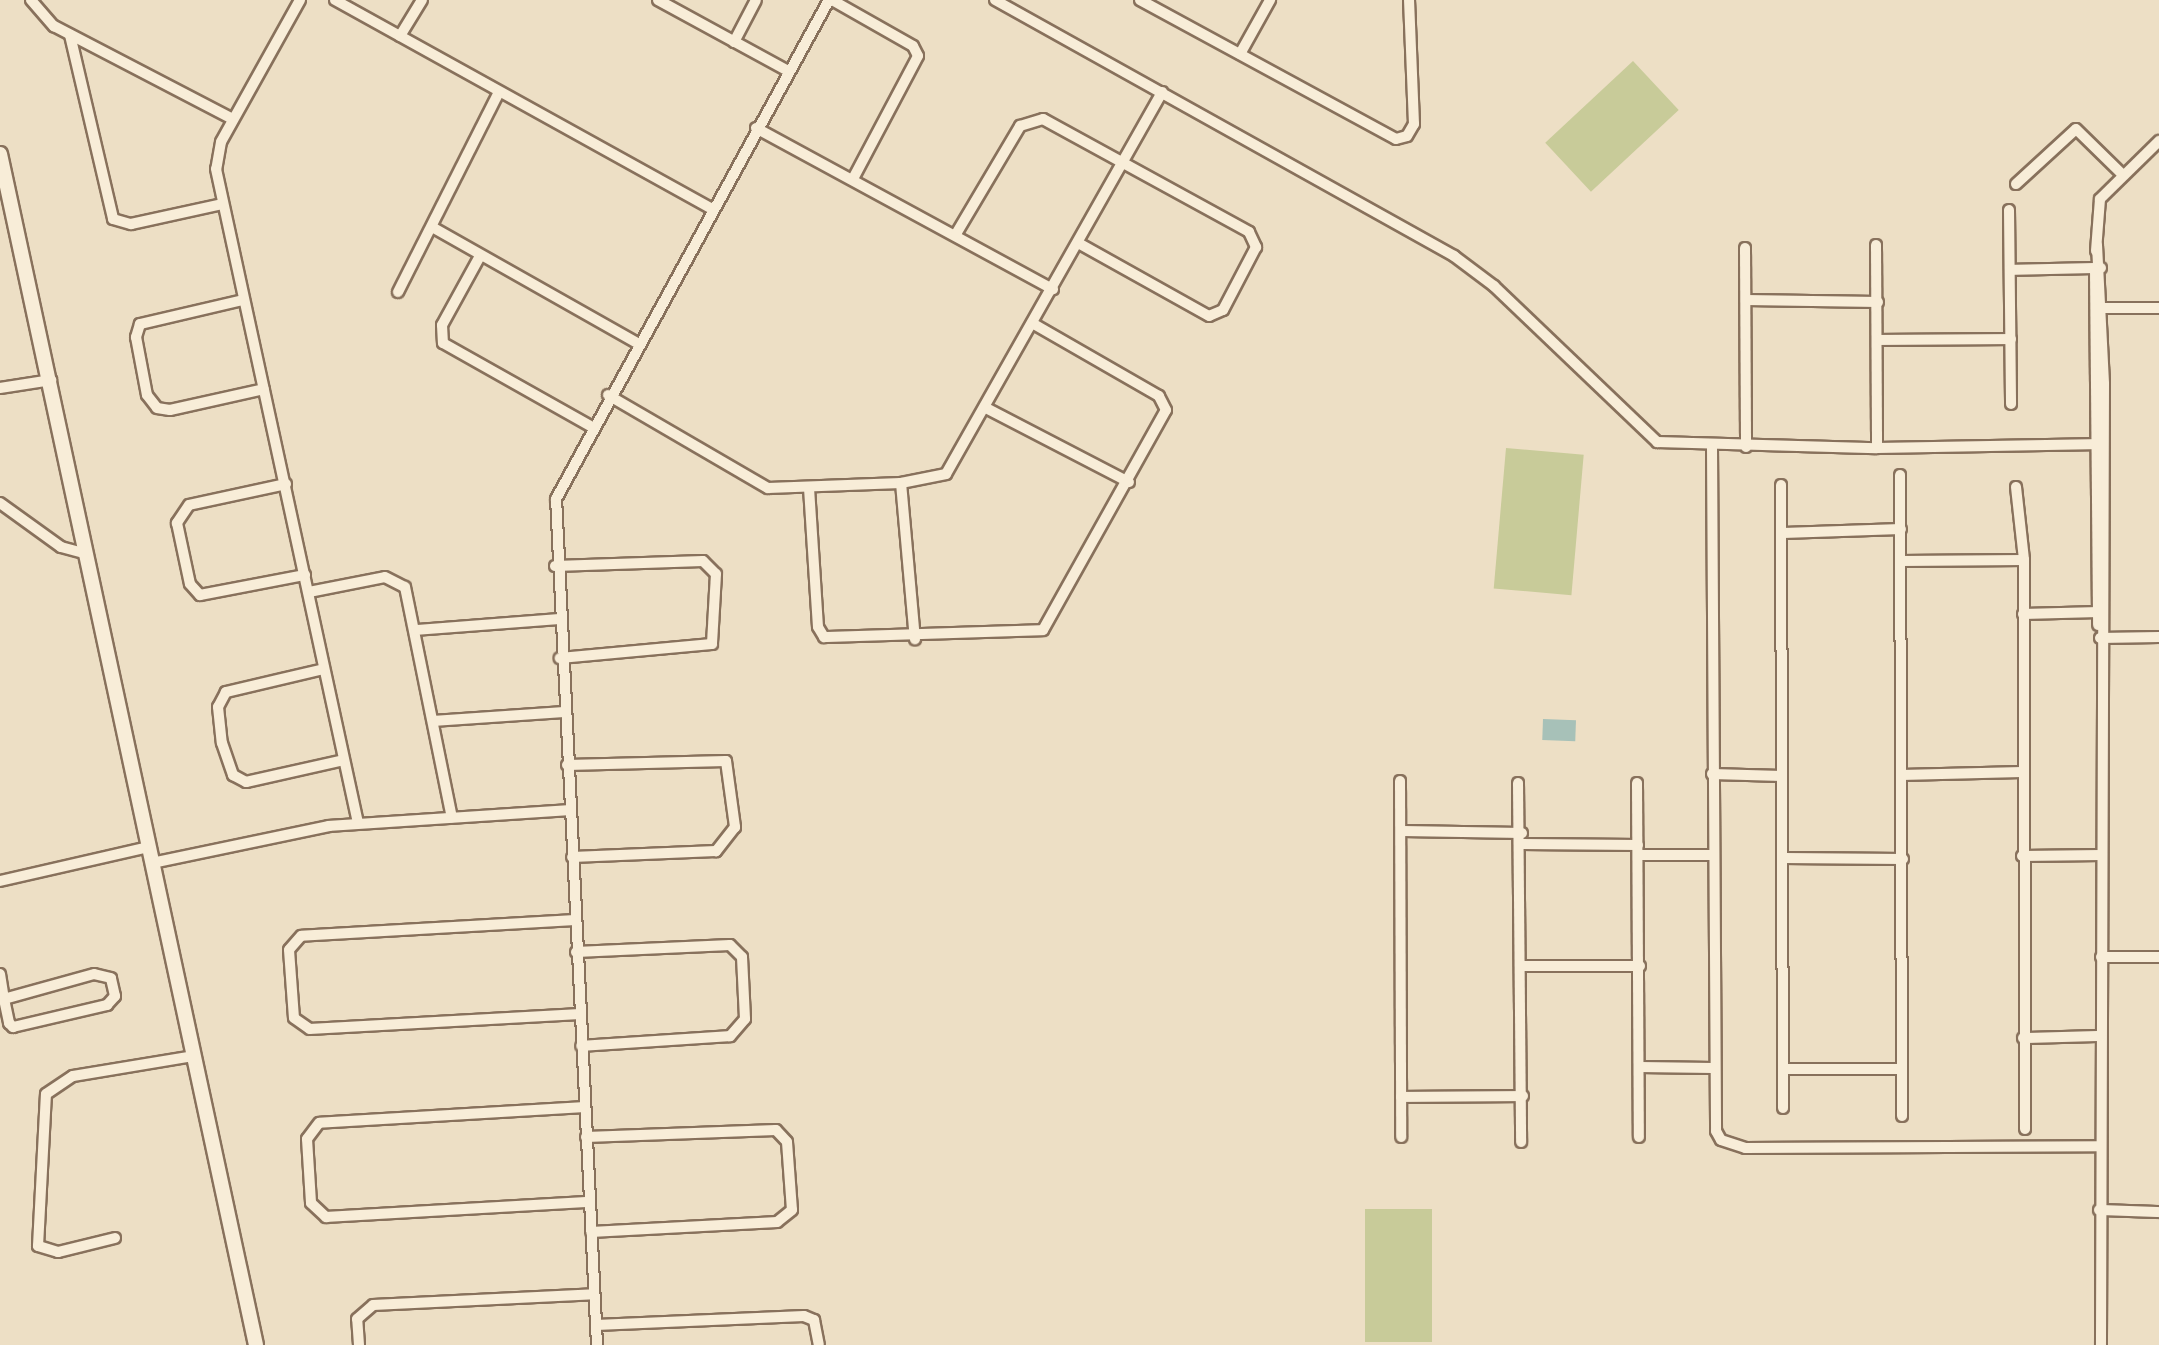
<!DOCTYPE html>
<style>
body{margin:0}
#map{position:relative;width:2159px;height:1345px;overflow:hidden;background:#eddfc5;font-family:"Source Serif 4",serif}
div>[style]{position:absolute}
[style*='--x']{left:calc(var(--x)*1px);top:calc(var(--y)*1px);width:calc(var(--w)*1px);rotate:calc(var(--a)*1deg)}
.green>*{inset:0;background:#c8cb99;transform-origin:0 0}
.water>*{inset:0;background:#a7c1b8;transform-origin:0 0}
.roads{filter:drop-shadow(2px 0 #88715c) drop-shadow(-2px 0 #88715c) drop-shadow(0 2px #88715c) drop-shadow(0 -2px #88715c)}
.street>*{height:10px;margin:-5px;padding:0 5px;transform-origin:5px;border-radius:5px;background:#f8edd8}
.secondary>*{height:14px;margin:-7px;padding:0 7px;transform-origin:7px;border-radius:7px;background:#f8edd8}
span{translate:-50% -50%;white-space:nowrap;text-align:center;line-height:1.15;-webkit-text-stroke:5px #f5ead5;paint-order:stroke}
</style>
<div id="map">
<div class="green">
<div style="left:1633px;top:61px;width:67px;height:120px;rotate:47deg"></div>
<div style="left:1506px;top:448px;width:78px;height:141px;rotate:5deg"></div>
<div style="left:1432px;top:1209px;width:133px;height:67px;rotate:90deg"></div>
</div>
<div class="water">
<div style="left:1543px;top:719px;width:33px;height:21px;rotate:2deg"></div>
</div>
<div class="roads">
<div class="street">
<div style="--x:31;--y:0;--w:35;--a:49"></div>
<div style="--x:54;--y:26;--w:202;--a:27.5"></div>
<div style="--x:300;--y:0;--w:162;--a:119.1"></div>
<div style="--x:221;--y:142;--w:27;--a:100"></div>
<div style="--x:216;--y:169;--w:669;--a:77.75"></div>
<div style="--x:335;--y:0;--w:429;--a:29"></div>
<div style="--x:658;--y:0;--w:148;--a:28.6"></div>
<div style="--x:832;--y:0;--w:93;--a:29.6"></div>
<div style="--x:913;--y:46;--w:11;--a:63"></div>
<div style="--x:918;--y:56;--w:139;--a:117.9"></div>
<div style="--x:995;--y:0;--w:526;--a:29.15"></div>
<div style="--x:1454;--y:256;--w:50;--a:36.9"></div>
<div style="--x:1494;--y:286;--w:226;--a:43.7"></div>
<div style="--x:1657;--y:442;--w:220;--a:1.6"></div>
<div style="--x:1877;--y:448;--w:226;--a:-1"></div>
<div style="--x:1140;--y:0;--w:291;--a:28.5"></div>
<div style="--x:1396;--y:139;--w:11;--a:-15"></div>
<div style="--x:1407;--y:136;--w:14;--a:-60"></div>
<div style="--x:1414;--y:124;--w:124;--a:-92.3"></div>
<div style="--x:70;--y:35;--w:189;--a:76.8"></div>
<div style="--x:113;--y:219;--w:19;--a:16"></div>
<div style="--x:131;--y:224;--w:93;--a:-12.4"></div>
<div style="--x:400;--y:36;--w:42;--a:-58.6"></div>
<div style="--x:734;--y:42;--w:47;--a:-62.4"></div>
<div style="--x:1240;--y:54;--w:62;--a:-60.9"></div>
<div style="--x:756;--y:128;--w:338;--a:28.5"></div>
<div style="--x:2016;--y:184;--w:81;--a:-42.5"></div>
<div style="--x:2076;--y:129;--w:64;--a:44.4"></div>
<div style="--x:2009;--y:210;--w:194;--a:89.4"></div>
<div style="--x:432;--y:227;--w:236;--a:29.5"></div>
<div style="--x:956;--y:234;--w:126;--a:-59.3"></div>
<div style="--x:1020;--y:126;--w:24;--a:-17"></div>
<div style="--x:1043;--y:119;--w:235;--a:28.7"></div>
<div style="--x:1249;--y:232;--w:17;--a:65"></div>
<div style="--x:1256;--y:247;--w:71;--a:117.6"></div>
<div style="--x:1223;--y:310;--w:15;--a:157"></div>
<div style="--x:1209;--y:316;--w:148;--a:-150.8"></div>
<div style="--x:1876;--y:245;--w:203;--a:89.7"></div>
<div style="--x:2097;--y:245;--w:139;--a:87.1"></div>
<div style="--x:2104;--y:384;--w:961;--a:90.18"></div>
<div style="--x:1745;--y:248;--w:199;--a:89.7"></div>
<div style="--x:2096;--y:251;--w:52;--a:-85.6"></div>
<div style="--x:2100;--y:199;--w:83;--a:-44.5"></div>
<div style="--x:480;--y:256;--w:79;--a:118.8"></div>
<div style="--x:442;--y:325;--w:18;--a:87"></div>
<div style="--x:443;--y:343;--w:171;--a:29.4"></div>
<div style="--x:2010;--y:270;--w:91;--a:-1.3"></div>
<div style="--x:2095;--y:270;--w:355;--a:89.5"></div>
<div style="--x:398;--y:292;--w:224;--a:-63.2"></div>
<div style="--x:243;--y:300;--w:106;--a:166.9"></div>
<div style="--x:140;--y:324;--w:14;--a:107"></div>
<div style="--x:136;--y:337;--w:59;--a:79.3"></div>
<div style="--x:147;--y:395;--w:16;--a:52"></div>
<div style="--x:157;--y:408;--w:13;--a:9"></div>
<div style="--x:170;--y:410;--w:96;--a:-12.6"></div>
<div style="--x:1746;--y:300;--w:132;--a:0.9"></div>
<div style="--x:2100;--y:308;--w:59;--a:0"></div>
<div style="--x:1879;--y:340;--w:132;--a:-0.4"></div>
<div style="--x:0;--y:388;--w:52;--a:-8.9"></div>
<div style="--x:608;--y:395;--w:185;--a:30.2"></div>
<div style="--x:768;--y:488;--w:133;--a:-2.2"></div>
<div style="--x:901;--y:483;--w:46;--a:-11.3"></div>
<div style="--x:946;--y:474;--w:439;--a:-60.5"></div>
<div style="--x:986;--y:408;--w:161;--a:27.4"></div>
<div style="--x:1712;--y:447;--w:684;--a:89.66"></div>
<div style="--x:1716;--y:1131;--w:10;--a:61"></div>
<div style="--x:1721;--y:1140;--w:25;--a:18"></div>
<div style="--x:1745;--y:1148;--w:355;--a:-0.3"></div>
<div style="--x:1900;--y:475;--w:641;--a:89.82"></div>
<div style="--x:901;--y:483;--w:157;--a:84.9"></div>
<div style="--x:286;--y:484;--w:99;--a:167.8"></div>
<div style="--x:189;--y:505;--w:22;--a:124"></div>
<div style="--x:177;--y:523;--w:62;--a:78"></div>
<div style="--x:190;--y:584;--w:15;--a:48"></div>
<div style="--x:200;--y:595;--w:107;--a:-10.8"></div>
<div style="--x:1781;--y:485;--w:623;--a:89.82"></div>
<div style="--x:2016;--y:487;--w:73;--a:83.7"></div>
<div style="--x:2024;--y:560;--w:569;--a:89.9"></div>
<div style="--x:809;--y:488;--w:139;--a:86.3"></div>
<div style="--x:818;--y:627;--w:12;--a:59"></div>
<div style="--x:824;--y:637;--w:219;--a:-1.8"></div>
<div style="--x:1043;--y:630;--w:252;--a:-60.8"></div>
<div style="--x:1166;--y:410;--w:16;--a:-117"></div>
<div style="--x:1159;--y:396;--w:144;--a:-150.1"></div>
<div style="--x:0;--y:503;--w:75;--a:35.8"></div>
<div style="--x:61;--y:547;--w:27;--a:15"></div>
<div style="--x:1783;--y:533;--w:118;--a:-1.9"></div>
<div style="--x:1901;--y:561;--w:123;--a:-0.5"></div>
<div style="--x:555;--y:566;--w:148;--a:-1.9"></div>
<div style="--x:703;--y:561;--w:18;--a:45"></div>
<div style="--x:716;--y:574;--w:70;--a:93.3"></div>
<div style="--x:712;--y:644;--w:153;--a:174.7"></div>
<div style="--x:309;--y:592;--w:77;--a:-11.2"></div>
<div style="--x:385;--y:577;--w:22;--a:27"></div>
<div style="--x:405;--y:587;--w:235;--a:78.5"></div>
<div style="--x:2023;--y:614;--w:76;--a:-1.5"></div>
<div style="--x:416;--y:630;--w:142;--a:-4.4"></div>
<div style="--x:2100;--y:638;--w:59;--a:-1"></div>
<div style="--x:324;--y:669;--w:101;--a:166.8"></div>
<div style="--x:226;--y:692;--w:17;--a:118"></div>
<div style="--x:218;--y:707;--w:36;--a:84"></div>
<div style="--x:222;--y:743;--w:34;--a:71"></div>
<div style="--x:233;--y:775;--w:15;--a:28"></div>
<div style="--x:246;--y:782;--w:100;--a:-12.7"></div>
<div style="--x:434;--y:721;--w:129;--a:-4"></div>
<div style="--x:567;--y:765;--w:159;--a:-1.4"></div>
<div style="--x:726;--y:761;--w:67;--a:82.2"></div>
<div style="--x:735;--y:827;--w:31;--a:128"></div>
<div style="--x:716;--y:851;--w:144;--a:177.6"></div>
<div style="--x:1712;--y:774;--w:70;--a:1.6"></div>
<div style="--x:1901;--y:775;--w:121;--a:-1.4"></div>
<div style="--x:1400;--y:781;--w:356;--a:89.8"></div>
<div style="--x:1518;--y:783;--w:359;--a:89.5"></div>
<div style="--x:1637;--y:783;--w:354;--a:89.7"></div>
<div style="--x:1403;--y:831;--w:119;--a:1"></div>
<div style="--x:1522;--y:844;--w:116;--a:0.5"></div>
<div style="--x:1639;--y:855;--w:73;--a:0"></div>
<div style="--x:2022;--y:856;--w:79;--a:-0.7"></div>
<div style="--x:1784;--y:858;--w:119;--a:0.5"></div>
<div style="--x:152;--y:863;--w:181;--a:-11.8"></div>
<div style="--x:329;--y:826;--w:241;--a:-3.8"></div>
<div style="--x:0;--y:881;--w:153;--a:-12.9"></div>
<div style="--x:575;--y:920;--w:274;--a:176.7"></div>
<div style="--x:301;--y:936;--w:18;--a:131"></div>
<div style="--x:289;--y:950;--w:68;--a:85.8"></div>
<div style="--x:294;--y:1018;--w:19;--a:35"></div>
<div style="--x:310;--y:1029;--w:270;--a:-3.2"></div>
<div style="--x:576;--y:952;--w:154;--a:-2.6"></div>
<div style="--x:730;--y:945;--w:17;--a:45"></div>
<div style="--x:742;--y:957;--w:62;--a:87.2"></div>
<div style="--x:745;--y:1019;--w:23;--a:131"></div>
<div style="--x:730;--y:1036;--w:149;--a:176.2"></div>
<div style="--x:2101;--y:957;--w:58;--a:0"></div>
<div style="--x:1523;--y:966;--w:117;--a:0"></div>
<div style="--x:0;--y:974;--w:25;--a:81"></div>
<div style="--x:4;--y:999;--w:25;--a:78"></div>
<div style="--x:9;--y:1023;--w:6;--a:45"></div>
<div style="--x:13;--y:1027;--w:97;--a:-13.2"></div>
<div style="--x:107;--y:1005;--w:12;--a:-48"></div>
<div style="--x:115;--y:996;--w:18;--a:-103"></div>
<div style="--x:111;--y:978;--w:17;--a:-167"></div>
<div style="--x:94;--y:974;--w:93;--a:164.5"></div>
<div style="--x:2023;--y:1038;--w:78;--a:-1.5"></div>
<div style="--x:1640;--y:1067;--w:73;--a:0.8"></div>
<div style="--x:1783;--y:1069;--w:118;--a:0"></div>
<div style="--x:1401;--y:1097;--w:122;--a:-0.5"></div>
<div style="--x:585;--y:1107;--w:266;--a:176.6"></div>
<div style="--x:319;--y:1123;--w:20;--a:127"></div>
<div style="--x:307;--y:1139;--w:64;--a:86.4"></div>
<div style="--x:311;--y:1203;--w:21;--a:43"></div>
<div style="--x:326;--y:1217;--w:264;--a:-3.3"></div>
<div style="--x:586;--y:1137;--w:190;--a:-2.1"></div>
<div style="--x:776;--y:1130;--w:16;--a:47"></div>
<div style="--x:787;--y:1142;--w:68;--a:85.8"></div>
<div style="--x:792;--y:1210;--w:19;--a:141"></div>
<div style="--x:777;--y:1222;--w:186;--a:176.9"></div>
<div style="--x:2099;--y:1210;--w:60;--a:1.9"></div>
<div style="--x:115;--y:1238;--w:59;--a:166.2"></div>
<div style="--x:58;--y:1252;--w:21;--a:-163"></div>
<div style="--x:38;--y:1246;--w:152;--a:-87"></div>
<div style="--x:46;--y:1094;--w:32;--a:-34"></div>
<div style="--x:73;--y:1076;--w:123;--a:-9.4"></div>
<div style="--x:596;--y:1325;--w:208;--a:-2.5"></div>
<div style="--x:804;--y:1316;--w:11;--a:22"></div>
<div style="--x:814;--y:1320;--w:25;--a:79"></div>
<div style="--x:359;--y:1345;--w:26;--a:-94"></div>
<div style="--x:357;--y:1319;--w:21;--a:-41"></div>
<div style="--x:373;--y:1305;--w:221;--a:-2.8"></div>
<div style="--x:597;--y:1345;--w:847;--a:-92.77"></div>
<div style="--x:556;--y:499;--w:569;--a:-61.32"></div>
</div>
<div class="secondary">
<div style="--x:0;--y:154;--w:1218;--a:77.87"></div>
</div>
</div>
</div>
